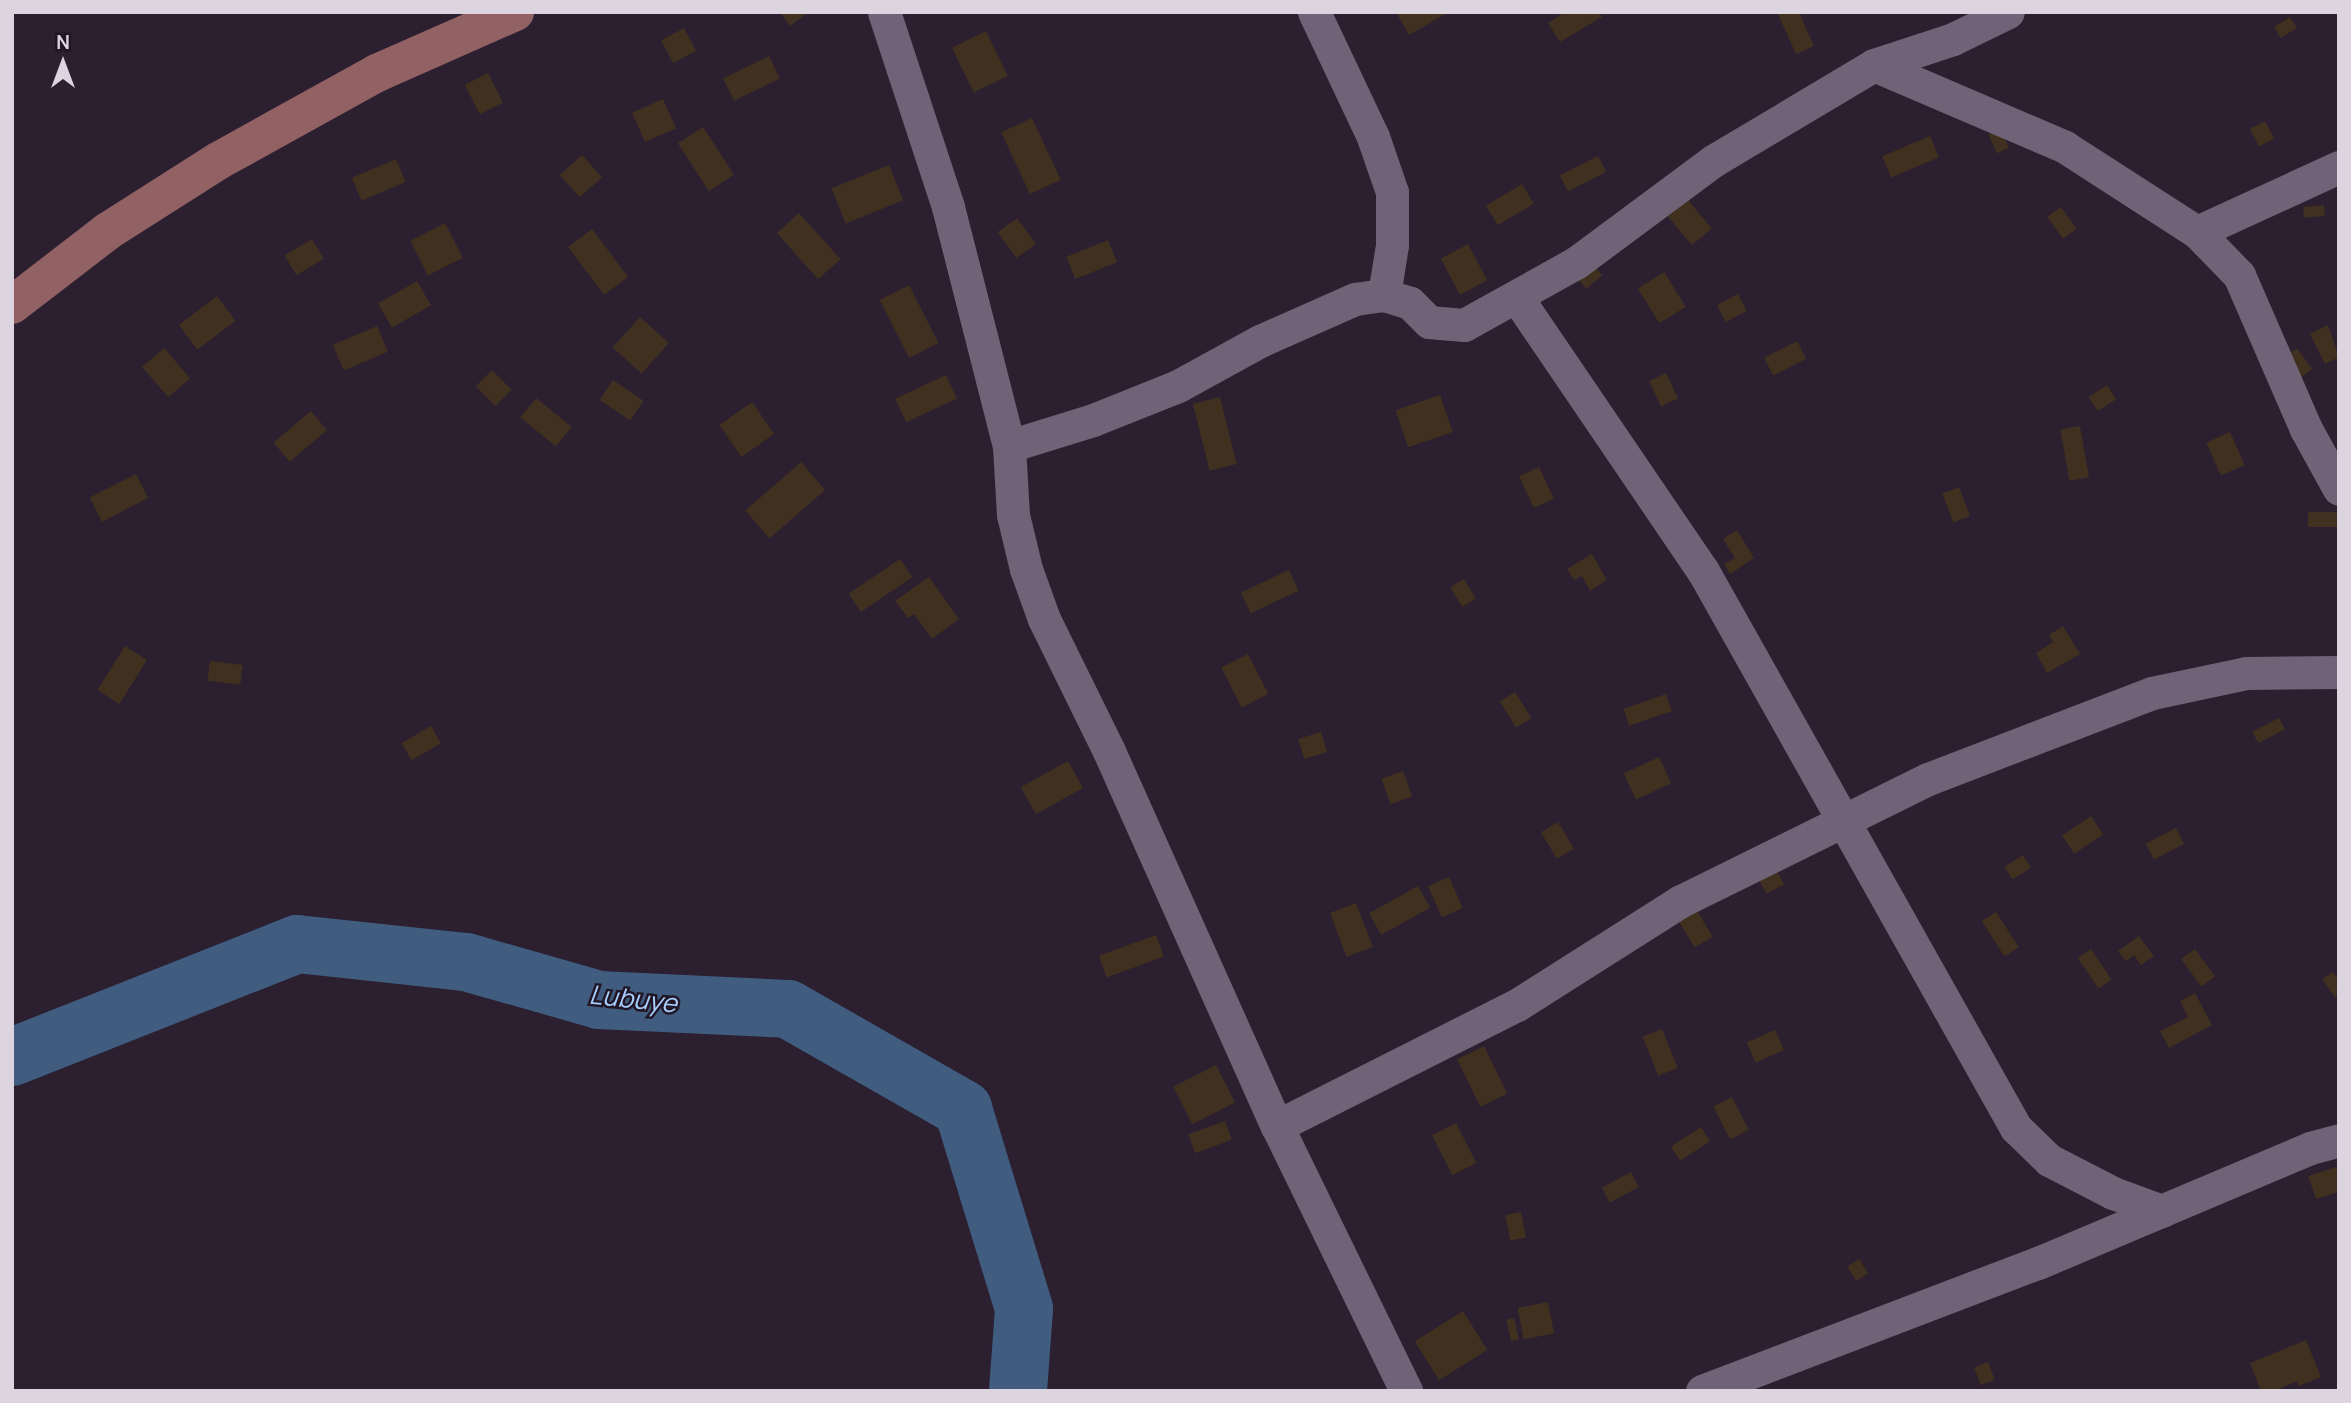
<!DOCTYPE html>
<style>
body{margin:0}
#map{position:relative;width:2351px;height:1403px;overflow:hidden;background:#2b1f30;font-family:Manrope,sans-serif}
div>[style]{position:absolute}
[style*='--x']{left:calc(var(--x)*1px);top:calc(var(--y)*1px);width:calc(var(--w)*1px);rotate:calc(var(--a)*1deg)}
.river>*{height:58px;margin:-29px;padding:0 29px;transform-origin:29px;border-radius:29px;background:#405d80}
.building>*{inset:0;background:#403020;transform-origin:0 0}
.street>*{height:33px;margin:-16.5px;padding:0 16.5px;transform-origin:16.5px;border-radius:16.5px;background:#716377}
.secondary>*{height:38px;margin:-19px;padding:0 19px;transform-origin:19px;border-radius:19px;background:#916163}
span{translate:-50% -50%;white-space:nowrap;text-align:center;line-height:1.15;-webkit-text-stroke:5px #211626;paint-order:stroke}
.water-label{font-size:26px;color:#a8cefd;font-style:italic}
.frame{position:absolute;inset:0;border:14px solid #dcd4df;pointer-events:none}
.north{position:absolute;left:28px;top:28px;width:70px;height:70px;-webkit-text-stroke:5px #211626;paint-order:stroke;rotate:0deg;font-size:19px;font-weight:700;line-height:28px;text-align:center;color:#dcd4df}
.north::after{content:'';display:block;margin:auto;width:24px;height:32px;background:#dcd4df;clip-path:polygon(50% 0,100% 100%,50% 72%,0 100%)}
</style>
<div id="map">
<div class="river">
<div style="--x:12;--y:1057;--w:307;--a:-21.6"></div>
<div style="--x:297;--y:944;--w:170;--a:6.1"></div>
<div style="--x:466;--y:962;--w:138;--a:15.9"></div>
<div style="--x:599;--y:1000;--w:189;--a:2.7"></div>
<div style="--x:788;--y:1009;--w:202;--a:29.7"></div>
<div style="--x:963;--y:1109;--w:209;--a:73"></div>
<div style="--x:1024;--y:1309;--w:82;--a:94.2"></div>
</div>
<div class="building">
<div style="clip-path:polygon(780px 12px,809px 12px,790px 26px)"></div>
<div style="clip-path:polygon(1396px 12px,1449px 12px,1409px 35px)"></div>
<div style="clip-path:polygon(1565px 12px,1599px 12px,1602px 17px,1560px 42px,1548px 23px)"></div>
<div style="clip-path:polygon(1777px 12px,1799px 12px,1814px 46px,1796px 54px)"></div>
<div style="left:2290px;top:17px;width:13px;height:19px;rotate:58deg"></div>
<div style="left:684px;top:28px;width:26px;height:26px;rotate:62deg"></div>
<div style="left:986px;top:31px;width:50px;height:38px;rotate:64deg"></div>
<div style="left:769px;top:56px;width:25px;height:51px;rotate:64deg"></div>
<div style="left:488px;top:73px;width:33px;height:26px;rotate:63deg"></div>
<div style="left:663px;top:99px;width:32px;height:34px;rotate:66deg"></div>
<div style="left:1032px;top:118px;width:68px;height:34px;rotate:65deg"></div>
<div style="left:2265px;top:121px;width:20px;height:17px;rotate:63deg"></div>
<div style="left:703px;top:127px;width:57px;height:30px;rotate:57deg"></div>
<div style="left:2000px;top:129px;width:21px;height:13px;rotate:65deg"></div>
<div style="left:1930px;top:136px;width:23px;height:52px;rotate:67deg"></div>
<div style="left:582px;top:155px;width:30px;height:30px;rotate:48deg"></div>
<div style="left:1598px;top:156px;width:18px;height:43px;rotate:63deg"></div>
<div style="left:396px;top:159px;width:25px;height:48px;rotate:67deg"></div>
<div style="left:889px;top:165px;width:38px;height:62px;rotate:68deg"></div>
<div style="left:1522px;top:184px;width:23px;height:42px;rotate:59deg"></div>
<div style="left:1683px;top:194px;width:45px;height:26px;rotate:50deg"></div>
<div style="left:2324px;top:205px;width:11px;height:21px;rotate:85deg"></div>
<div style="left:2061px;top:207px;width:27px;height:17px;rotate:54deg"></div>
<div style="left:799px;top:213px;width:62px;height:30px;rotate:48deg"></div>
<div style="left:1017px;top:218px;width:32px;height:24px;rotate:54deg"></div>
<div style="left:445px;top:223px;width:39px;height:39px;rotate:63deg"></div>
<div style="left:592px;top:229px;width:60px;height:30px;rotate:53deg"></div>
<div style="left:312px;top:239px;width:23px;height:32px;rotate:59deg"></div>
<div style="left:1108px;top:240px;width:24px;height:45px;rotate:68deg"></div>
<div style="left:1468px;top:244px;width:41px;height:31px;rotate:62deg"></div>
<div style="left:1592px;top:263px;width:16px;height:21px;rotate:50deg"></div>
<div style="left:1664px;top:272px;width:41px;height:31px;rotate:58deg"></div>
<div style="left:417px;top:281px;width:28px;height:45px;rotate:60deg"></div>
<div style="left:909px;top:285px;width:65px;height:33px;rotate:63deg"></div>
<div style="left:1738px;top:294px;width:19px;height:24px;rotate:62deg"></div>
<div style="left:217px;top:296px;width:31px;height:48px;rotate:53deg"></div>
<div style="left:640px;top:317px;width:39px;height:41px;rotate:42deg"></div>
<div style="clip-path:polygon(2328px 325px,2339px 357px,2325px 364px,2310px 334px)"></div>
<div style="left:377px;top:326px;width:28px;height:48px;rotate:67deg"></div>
<div style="left:1797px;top:341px;width:20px;height:37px;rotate:63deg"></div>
<div style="left:164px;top:348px;width:40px;height:29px;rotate:49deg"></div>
<div style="left:2297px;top:348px;width:26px;height:14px;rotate:54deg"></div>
<div style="left:492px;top:370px;width:28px;height:23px;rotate:45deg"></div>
<div style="left:1666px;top:373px;width:28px;height:19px;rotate:64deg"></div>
<div style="left:946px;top:375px;width:26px;height:56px;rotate:65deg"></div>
<div style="left:613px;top:380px;width:37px;height:24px;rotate:34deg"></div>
<div style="left:2107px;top:385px;width:17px;height:22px;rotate:57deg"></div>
<div style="left:1440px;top:395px;width:39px;height:47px;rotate:71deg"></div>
<div style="left:1220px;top:397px;width:69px;height:28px;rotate:76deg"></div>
<div style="left:536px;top:398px;width:46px;height:25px;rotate:39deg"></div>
<div style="left:752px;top:402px;width:39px;height:40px;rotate:55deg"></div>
<div style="left:311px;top:411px;width:25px;height:49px;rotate:50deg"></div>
<div style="left:2080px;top:426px;width:52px;height:20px;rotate:80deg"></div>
<div style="left:2230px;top:432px;width:36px;height:26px;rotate:66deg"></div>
<div style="left:801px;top:462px;width:37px;height:74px;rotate:49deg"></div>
<div style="left:1539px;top:467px;width:35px;height:22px;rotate:65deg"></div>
<div style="left:136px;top:474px;width:27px;height:52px;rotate:63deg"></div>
<div style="left:1959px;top:487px;width:31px;height:18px;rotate:69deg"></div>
<div style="left:2339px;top:512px;width:15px;height:31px;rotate:90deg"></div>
<div style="clip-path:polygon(1737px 530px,1754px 558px,1730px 574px,1724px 564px,1735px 558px,1723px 539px)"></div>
<div style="clip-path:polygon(1592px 554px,1607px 580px,1590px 591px,1582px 576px,1574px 580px,1567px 569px)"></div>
<div style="left:900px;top:559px;width:22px;height:62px;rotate:56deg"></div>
<div style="left:1289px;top:570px;width:23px;height:53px;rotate:65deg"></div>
<div style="clip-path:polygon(929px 577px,959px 619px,932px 639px,914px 614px,908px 618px,895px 601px)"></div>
<div style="left:1464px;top:579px;width:23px;height:16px;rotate:59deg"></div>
<div style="clip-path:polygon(2063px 626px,2080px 654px,2047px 673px,2036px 653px,2053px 642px,2049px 635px)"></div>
<div style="left:125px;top:646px;width:26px;height:52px;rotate:32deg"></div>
<div style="left:1248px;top:654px;width:45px;height:30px;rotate:63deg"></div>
<div style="left:210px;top:661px;width:33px;height:20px;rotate:7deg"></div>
<div style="left:1515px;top:692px;width:31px;height:18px;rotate:58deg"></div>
<div style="left:1666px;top:694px;width:18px;height:45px;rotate:71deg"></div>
<div style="left:2279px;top:718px;width:13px;height:30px;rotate:63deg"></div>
<div style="left:431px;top:726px;width:20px;height:34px;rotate:60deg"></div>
<div style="left:1321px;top:732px;width:21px;height:24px;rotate:73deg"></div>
<div style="left:1659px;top:757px;width:29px;height:39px;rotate:65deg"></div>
<div style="left:1068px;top:761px;width:31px;height:54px;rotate:61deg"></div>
<div style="left:1403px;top:771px;width:27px;height:23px;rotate:70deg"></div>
<div style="left:2091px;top:816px;width:22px;height:35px;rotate:56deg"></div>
<div style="left:1558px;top:822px;width:31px;height:20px;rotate:59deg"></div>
<div style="left:2176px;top:828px;width:18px;height:34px;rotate:63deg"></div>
<div style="left:2023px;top:855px;width:15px;height:22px;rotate:58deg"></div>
<div style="left:1777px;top:871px;width:15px;height:20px;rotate:62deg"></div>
<div style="left:1449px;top:877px;width:34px;height:23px;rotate:66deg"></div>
<div style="left:1418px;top:886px;width:25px;height:56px;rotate:61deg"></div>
<div style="left:1690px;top:899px;width:44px;height:21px;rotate:59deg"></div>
<div style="left:1356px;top:903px;width:47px;height:28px;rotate:69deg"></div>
<div style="left:1996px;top:912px;width:42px;height:17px;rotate:57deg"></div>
<div style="left:1156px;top:935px;width:23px;height:61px;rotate:70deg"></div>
<div style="clip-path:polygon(2139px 936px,2154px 956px,2141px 965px,2134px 955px,2126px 961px,2118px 951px)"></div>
<div style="left:2091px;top:949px;width:37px;height:16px;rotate:56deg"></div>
<div style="left:2195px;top:949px;width:34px;height:17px;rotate:54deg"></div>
<div style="clip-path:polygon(2333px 972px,2339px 980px,2336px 999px,2322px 979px)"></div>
<div style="clip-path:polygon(2195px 993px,2212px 1025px,2169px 1048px,2160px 1031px,2188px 1017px,2180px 1001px)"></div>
<div style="left:1662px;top:1029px;width:42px;height:21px;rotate:68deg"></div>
<div style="left:1775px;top:1030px;width:22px;height:31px;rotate:66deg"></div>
<div style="left:1484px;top:1046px;width:53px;height:30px;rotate:64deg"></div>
<div style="left:1216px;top:1065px;width:42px;height:48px;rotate:63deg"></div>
<div style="left:1732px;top:1097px;width:37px;height:21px;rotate:63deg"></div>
<div style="left:1225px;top:1121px;width:20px;height:39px;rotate:70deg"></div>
<div style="left:1456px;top:1123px;width:45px;height:27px;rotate:63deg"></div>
<div style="left:1701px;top:1127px;width:17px;height:36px;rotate:57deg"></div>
<div style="clip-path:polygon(2339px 1166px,2339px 1192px,2316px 1199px,2308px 1176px)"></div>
<div style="left:1631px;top:1172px;width:17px;height:33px;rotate:62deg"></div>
<div style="left:1521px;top:1212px;width:26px;height:16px;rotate:79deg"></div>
<div style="left:1859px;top:1259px;width:17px;height:14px;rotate:57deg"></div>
<div style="left:1548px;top:1302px;width:32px;height:31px;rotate:79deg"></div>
<div style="left:1463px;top:1311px;width:46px;height:57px;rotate:58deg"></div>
<div style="left:1514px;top:1318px;width:22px;height:8px;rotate:77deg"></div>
<div style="clip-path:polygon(2306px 1340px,2321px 1377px,2299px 1386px,2297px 1381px,2275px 1391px,2261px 1391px,2250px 1363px)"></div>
<div style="left:1988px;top:1362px;width:19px;height:15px;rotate:69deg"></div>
</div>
<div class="street">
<div style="--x:884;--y:12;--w:205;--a:71.8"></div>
<div style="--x:948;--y:207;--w:247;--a:75.7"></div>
<div style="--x:1009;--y:446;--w:69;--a:86.7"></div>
<div style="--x:1013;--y:515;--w:56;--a:76.5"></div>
<div style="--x:1026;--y:569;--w:53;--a:70.2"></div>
<div style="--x:1044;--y:619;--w:145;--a:63.8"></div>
<div style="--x:1108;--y:749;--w:413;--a:65.9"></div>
<div style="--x:1277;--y:1126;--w:295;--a:64"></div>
<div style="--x:1314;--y:12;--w:138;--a:64.7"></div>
<div style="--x:1373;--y:137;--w:58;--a:70.9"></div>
<div style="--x:1392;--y:192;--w:53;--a:90"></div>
<div style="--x:1392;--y:245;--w:51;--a:99.1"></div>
<div style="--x:1874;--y:65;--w:208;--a:23.2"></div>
<div style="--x:2065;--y:147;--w:157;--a:32.8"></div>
<div style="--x:2197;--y:232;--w:60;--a:45.7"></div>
<div style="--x:2239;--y:275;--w:168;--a:66.5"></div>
<div style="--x:2306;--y:429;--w:68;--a:61.2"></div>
<div style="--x:2197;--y:232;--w:156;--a:-24.6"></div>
<div style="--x:1518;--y:299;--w:329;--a:55.8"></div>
<div style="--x:1703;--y:571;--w:639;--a:60.67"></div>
<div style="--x:2016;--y:1128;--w:46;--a:44.1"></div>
<div style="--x:2049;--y:1160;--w:72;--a:27.3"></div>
<div style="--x:2113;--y:1193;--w:52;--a:20.2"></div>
<div style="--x:1009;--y:446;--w:88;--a:-17.2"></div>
<div style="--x:1093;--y:420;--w:92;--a:-21.8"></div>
<div style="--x:1178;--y:386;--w:94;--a:-28.8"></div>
<div style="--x:1260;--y:341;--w:104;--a:-23.9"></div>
<div style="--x:1355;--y:299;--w:29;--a:-8"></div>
<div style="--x:1384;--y:295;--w:27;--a:17"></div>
<div style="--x:1410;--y:303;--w:27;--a:45"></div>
<div style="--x:1429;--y:322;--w:35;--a:5"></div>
<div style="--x:1464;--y:325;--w:129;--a:-29.1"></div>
<div style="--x:1577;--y:262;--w:169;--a:-36.6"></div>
<div style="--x:1713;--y:161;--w:187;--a:-30.8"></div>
<div style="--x:1874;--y:65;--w:83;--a:-18.2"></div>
<div style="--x:1953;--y:39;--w:61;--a:-26.1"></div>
<div style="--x:1277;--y:1126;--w:269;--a:-26.8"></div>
<div style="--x:1517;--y:1005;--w:194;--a:-32.4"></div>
<div style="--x:1681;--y:901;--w:275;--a:-26.3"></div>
<div style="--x:1928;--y:779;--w:240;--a:-21"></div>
<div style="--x:2152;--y:693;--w:96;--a:-12"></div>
<div style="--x:2246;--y:673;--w:93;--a:-0.6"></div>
<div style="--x:1702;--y:1391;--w:360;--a:-20.9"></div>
<div style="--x:2038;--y:1263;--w:295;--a:-22.9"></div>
<div style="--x:2310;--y:1148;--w:30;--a:-15"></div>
</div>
<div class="secondary">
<div style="--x:12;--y:305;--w:121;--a:-37.6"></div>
<div style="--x:108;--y:231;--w:130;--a:-32.5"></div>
<div style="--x:218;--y:161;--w:182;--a:-29"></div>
<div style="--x:377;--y:73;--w:151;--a:-23.8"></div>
</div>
<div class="water-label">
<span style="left:633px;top:999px;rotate:6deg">Lubuye</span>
</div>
<div class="frame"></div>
<div class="north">N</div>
</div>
